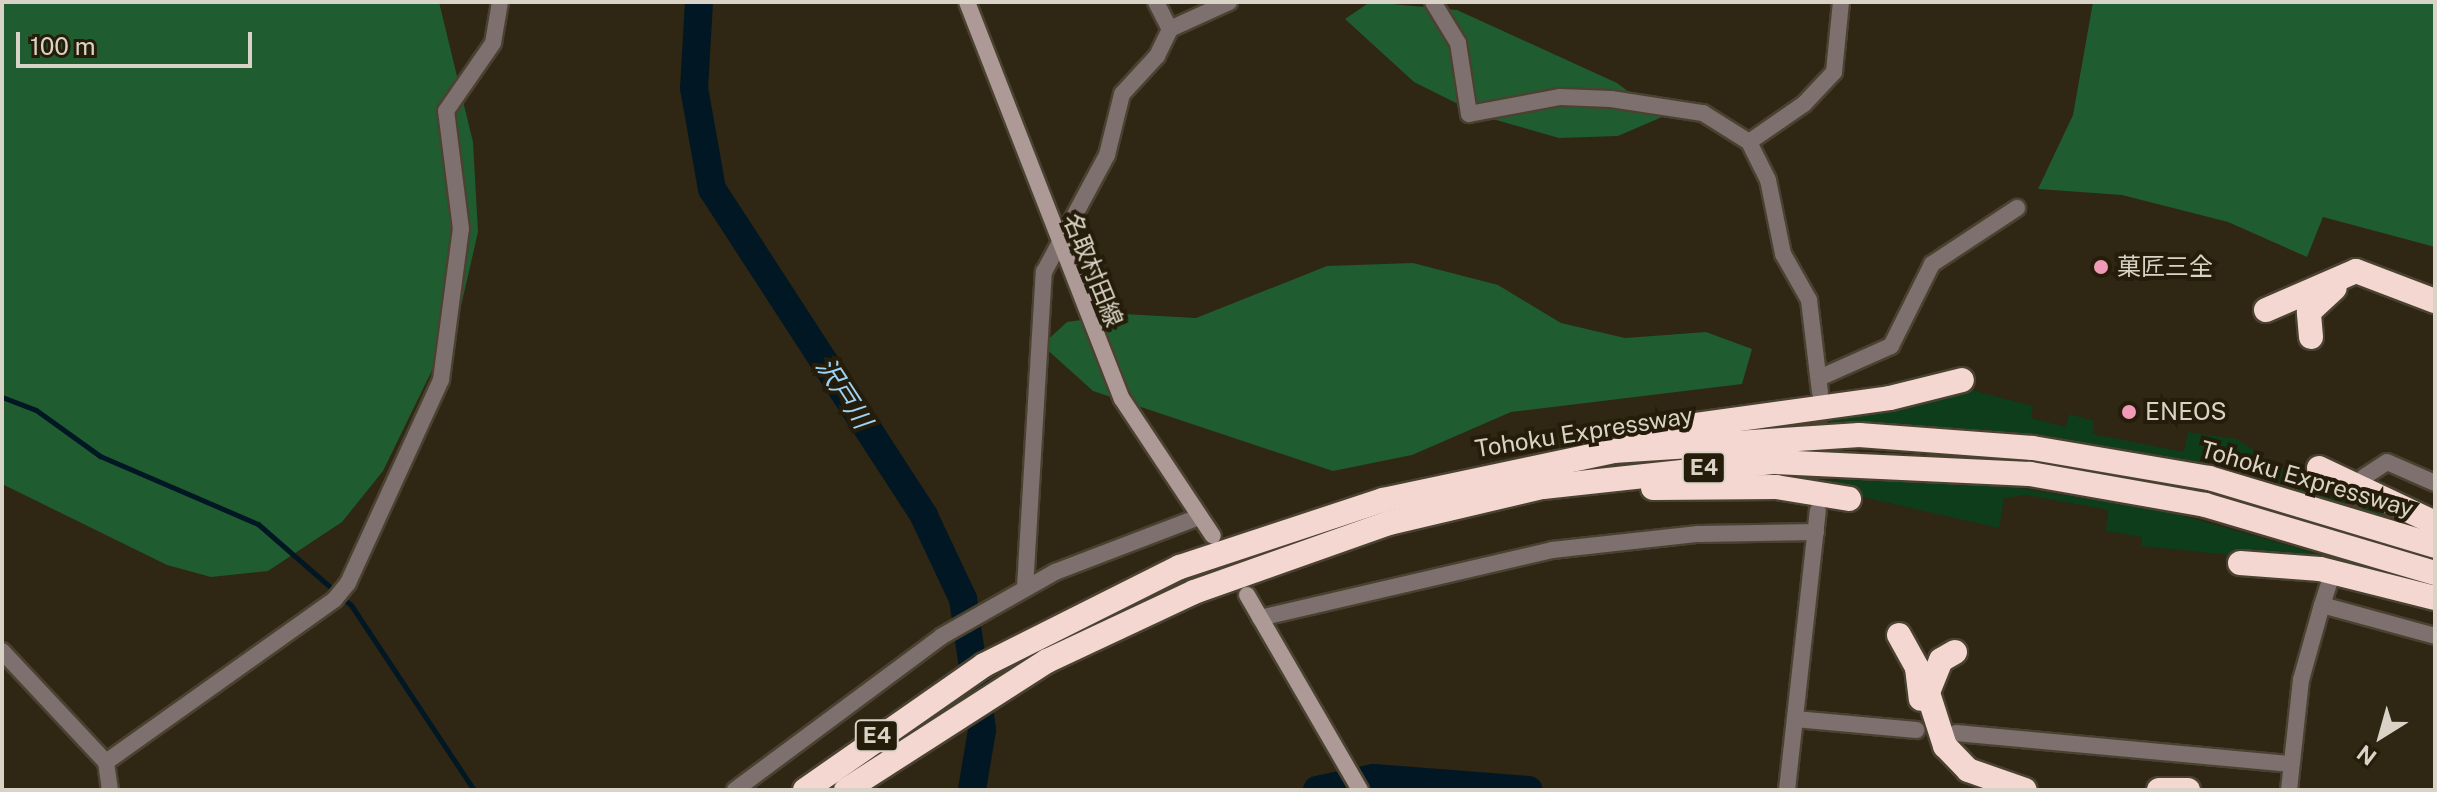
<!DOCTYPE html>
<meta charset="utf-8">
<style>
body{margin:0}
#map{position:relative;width:2437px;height:792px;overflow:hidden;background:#2f2613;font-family:"Public Sans","Noto Sans JP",sans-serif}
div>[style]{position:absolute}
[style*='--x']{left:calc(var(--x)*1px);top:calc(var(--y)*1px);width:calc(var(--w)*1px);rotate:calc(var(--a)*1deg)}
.green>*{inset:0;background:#0d3d1b}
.forest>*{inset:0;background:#1f5c2f}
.stream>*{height:5px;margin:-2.5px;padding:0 2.5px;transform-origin:2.5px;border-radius:2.5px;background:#021724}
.river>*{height:28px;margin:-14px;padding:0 14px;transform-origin:14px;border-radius:14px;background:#021724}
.street-tunnel>*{height:16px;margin-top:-8px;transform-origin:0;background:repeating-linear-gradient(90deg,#48402e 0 16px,transparent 0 24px)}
.roads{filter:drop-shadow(2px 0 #4a4230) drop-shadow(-2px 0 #4a4230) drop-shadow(0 2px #4a4230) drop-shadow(0 -2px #4a4230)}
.street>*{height:16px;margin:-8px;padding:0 8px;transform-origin:8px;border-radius:8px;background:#7d706e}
.secondary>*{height:16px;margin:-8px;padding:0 8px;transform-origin:8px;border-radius:8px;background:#ad9a97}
.highway>*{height:24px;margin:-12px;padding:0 12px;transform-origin:12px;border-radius:12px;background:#f5d7d2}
.dots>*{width:22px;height:22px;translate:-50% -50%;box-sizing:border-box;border:4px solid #251d09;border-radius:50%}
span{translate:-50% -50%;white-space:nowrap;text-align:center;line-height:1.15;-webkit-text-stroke:8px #251d09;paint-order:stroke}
.shield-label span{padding:2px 6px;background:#251d09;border:2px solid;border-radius:6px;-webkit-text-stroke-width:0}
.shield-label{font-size:22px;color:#d9d3c7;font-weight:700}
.poi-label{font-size:24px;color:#d9d3c7}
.left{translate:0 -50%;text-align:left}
.street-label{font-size:24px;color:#d9d3c7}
.water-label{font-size:26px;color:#9cd3f7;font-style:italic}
.frame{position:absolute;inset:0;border:4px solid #d9d3c7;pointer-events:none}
.north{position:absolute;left:2341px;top:696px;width:80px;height:80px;-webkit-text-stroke:6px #251d09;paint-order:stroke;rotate:217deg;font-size:22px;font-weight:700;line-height:32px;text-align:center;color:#d9d3c7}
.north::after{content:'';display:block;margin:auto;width:28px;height:36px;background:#d9d3c7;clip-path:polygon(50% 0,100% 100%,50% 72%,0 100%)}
.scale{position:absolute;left:16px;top:32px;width:236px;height:36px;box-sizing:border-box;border:4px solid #d9d3c7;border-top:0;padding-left:10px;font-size:24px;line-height:28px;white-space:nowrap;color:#d9d3c7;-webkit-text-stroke:6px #251d09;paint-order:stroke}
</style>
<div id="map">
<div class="green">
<div style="clip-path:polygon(1963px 388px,2033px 406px,2031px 418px,2066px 427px,2069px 414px,2094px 421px,2093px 434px,2184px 452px,2188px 432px,2237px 439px,2302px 481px,2315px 476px,2403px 521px,2234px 474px,2018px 435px,1806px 421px)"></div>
<div style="clip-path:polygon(1957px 479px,2163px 510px,2375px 570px,2142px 546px,2142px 537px,2106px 531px,2108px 510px,2027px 495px,2004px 498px,1999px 528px,1792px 481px)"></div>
</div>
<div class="forest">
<div style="clip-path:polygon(2px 2px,439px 2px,473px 142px,478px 232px,459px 315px,383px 471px,342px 522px,268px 571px,211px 577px,167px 565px,2px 484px)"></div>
<div style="clip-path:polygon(1370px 2px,1457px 10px,1617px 83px,1662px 117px,1618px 136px,1559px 138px,1482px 116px,1414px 82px,1345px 19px)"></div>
<div style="clip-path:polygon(2093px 2px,2435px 2px,2435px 247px,2323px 217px,2307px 257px,2228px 222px,2122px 195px,2038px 189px,2073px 115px)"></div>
<div style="clip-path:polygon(1413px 263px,1498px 285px,1561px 323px,1625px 338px,1706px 332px,1752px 349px,1742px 384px,1511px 412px,1412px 455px,1333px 471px,1093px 391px,1042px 345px,1067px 322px,1124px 314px,1196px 318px,1327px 266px)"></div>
</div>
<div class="stream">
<div style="--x:2;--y:397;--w:36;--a:21"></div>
<div style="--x:36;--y:410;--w:79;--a:35.7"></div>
<div style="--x:100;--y:456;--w:172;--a:23.3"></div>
<div style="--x:258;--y:524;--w:123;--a:41.1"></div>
<div style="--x:351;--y:605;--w:222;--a:56.4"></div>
</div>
<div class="river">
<div style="--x:699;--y:2;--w:86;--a:93.3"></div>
<div style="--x:694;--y:88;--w:103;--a:79.9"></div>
<div style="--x:712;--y:189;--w:390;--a:57"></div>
<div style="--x:924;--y:516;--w:92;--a:64.8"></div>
<div style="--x:963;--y:599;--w:132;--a:81.7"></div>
<div style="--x:982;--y:730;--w:61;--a:99.5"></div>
<div style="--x:1317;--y:790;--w:58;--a:-11.9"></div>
<div style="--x:1374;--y:778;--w:155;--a:4.4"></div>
</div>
<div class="street-tunnel">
<div style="--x:1818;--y:503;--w:105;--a:-88.9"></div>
<div style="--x:2331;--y:578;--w:104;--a:-72.1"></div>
</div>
<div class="roads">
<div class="street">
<div style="--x:1156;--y:2;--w:30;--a:63"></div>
<div style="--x:1433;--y:2;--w:48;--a:58.6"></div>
<div style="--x:1458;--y:43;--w:72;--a:81.2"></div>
<div style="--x:1469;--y:114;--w:93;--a:-10.6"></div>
<div style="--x:1560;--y:97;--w:51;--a:2.2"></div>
<div style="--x:1611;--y:99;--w:93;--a:8.7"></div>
<div style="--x:1703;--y:113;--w:54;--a:32.2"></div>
<div style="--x:1749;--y:142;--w:42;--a:63.4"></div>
<div style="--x:1768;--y:180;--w:76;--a:78.5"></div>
<div style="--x:1783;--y:254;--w:53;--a:60.5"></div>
<div style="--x:1809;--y:300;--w:93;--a:83.2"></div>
<div style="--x:1749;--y:142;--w:67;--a:-34.6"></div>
<div style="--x:1804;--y:104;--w:44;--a:-46.8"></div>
<div style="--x:1834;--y:72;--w:70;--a:-84.3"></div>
<div style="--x:1819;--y:378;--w:79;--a:-24"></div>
<div style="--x:1891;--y:346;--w:92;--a:-63.4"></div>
<div style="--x:1932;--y:264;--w:102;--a:-33.4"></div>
<div style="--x:2364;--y:477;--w:27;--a:-33"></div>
<div style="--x:2387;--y:462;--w:52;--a:23.6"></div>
<div style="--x:1025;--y:588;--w:317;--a:-86.6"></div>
<div style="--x:1044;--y:272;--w:133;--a:-61.7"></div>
<div style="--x:1107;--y:155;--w:63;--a:-76.2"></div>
<div style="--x:1122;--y:94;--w:52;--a:-47.4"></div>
<div style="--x:1157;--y:56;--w:30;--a:-64"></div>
<div style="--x:1170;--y:29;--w:65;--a:-24.6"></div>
<div style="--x:2322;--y:605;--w:22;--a:-72"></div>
<div style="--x:1260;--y:618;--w:300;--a:-13.1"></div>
<div style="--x:1552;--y:550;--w:147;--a:-6.3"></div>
<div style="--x:1698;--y:534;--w:118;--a:-1"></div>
<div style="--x:2;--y:651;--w:152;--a:46.9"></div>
<div style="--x:106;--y:762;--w:28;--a:82"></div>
<div style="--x:1795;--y:719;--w:122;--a:5.2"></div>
<div style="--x:1956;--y:733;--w:337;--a:5.3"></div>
<div style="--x:106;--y:762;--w:281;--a:-35.4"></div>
<div style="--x:335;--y:599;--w:21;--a:-51"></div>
<div style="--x:348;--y:583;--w:223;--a:-65.4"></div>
<div style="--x:441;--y:380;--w:152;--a:-82.5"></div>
<div style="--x:461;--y:229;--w:119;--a:-97.2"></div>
<div style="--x:446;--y:111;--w:83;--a:-55.3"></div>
<div style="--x:493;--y:43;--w:42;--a:-80.3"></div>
<div style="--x:735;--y:790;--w:258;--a:-36.6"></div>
<div style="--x:942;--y:636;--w:130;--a:-29.5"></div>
<div style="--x:1055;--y:572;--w:154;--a:-20.9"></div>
<div style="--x:1787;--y:790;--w:281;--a:-83.7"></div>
<div style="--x:2289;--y:790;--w:111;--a:-83.8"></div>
<div style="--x:2301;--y:680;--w:78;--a:-74.4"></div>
<div style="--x:2322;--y:605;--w:117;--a:15.3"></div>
</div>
<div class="secondary">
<div style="--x:967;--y:2;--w:426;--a:68.7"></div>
<div style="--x:1122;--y:399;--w:164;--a:56.4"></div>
<div style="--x:1247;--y:595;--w:225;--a:59.9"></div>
</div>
<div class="highway">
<div style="--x:2266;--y:310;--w:98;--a:-23.4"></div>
<div style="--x:2356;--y:271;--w:85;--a:20.8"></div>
<div style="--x:2311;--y:337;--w:25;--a:-95"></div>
<div style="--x:2309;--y:312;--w:35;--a:-43"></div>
<div style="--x:1631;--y:434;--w:261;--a:-7.9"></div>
<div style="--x:1890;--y:398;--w:74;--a:-14"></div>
<div style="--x:2319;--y:468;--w:128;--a:25.4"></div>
<div style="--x:1653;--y:488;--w:123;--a:-0.5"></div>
<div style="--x:1776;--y:487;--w:74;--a:9.3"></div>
<div style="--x:2240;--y:563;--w:80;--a:4.3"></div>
<div style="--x:2320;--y:569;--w:119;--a:14.2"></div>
<div style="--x:1899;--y:635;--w:38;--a:61"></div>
<div style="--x:1917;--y:668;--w:31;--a:83"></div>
<div style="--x:1955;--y:652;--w:16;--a:150"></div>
<div style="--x:1941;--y:660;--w:35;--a:112"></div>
<div style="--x:1928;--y:693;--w:56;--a:72.2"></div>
<div style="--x:1945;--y:746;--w:33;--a:46"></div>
<div style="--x:1968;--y:770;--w:60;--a:19.3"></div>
<div style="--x:805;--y:790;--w:218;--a:-34.9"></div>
<div style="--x:984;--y:665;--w:219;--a:-26.6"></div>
<div style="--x:1180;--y:567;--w:214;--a:-18.3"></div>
<div style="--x:1383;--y:500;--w:235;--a:-12"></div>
<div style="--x:1613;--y:451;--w:247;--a:-3.7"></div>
<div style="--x:1859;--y:435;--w:174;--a:4.3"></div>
<div style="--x:2033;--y:448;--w:179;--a:9.7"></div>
<div style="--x:2209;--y:478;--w:236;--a:16.7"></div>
<div style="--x:846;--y:790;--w:239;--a:-32.7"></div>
<div style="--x:1047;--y:661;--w:162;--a:-25.1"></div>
<div style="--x:1194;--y:592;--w:207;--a:-19.5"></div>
<div style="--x:1389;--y:523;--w:158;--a:-13.2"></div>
<div style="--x:1543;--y:487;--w:233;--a:-6.2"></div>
<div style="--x:1775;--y:462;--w:255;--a:2.7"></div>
<div style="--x:2030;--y:474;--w:178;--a:10"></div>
<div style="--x:2205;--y:505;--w:240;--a:16.5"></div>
<div style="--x:2159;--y:790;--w:29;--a:0"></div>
</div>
</div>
<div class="dots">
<div style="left:2101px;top:267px;background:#f09ab7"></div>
<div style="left:2129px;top:412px;background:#f09ab7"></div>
</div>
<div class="shield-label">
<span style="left:1704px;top:468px">E4</span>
<span style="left:877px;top:736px">E4</span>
</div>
<div class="poi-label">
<span class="left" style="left:2117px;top:267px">菓匠三全</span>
<span class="left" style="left:2145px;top:412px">ENEOS</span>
</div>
<div class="street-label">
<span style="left:1093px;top:270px;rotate:68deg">名取村田線</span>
<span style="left:1584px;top:432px;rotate:-9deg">Tohoku Expressway</span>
<span style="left:2307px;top:479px;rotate:16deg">Tohoku Expressway</span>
</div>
<div class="water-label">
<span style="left:844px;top:393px;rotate:57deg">沢戸川</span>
</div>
<div class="frame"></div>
<div class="north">N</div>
<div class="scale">100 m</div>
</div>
